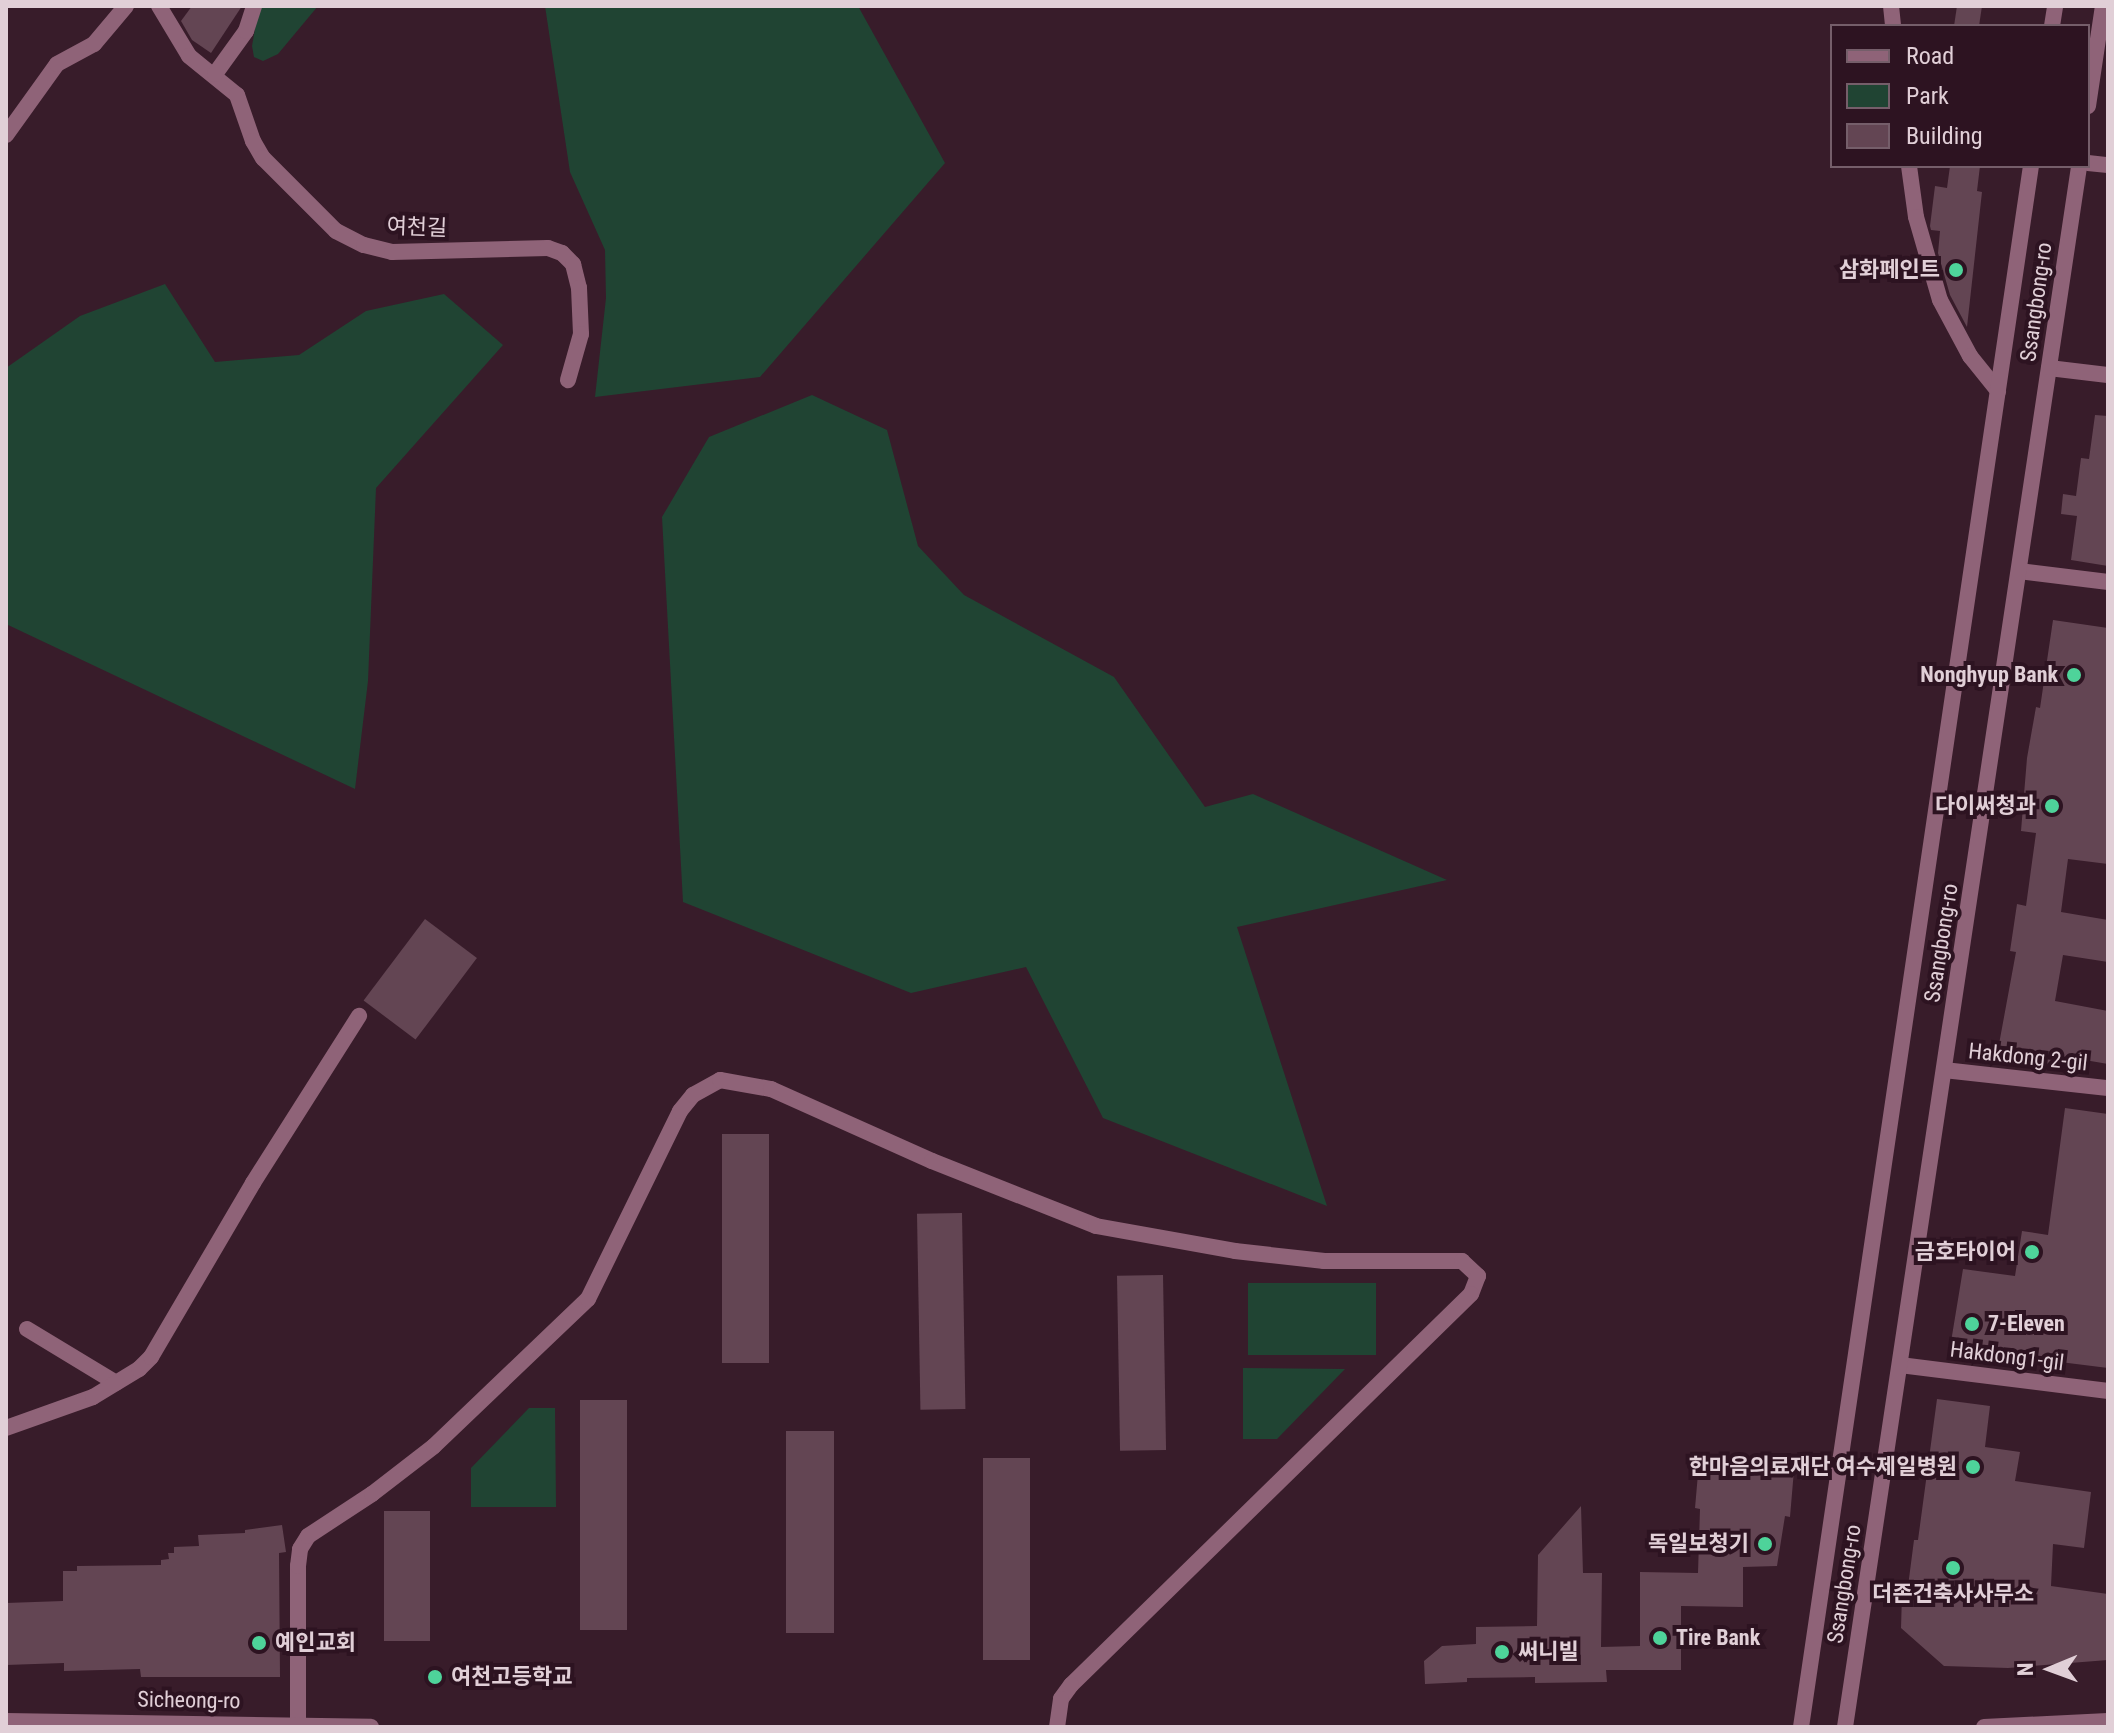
<!DOCTYPE html>
<meta charset="utf-8">
<style>
body{margin:0}
#map{position:relative;width:2114px;height:1733px;overflow:hidden;background:#381c2a;font-family:"Roboto Condensed","Noto Sans KR",sans-serif}
div>[style]{position:absolute}
[style*='--x']{left:calc(var(--x)*1px);top:calc(var(--y)*1px);width:calc(var(--w)*1px);rotate:calc(var(--a)*1deg)}
.green>*{inset:0;background:#204433;transform-origin:0 0}
.building>*{inset:0;background:#634553;transform-origin:0 0}
.service>*{height:16px;margin:-8px;padding:0 8px;transform-origin:8px;border-radius:8px;background:#8f6378}
.minor>*{height:16px;margin:-8px;padding:0 8px;transform-origin:8px;border-radius:8px;background:#8f6378}
.tertiary>*{height:16px;margin:-8px;padding:0 8px;transform-origin:8px;border-radius:8px;background:#8f6378}
.dots>*{width:22px;height:22px;translate:-50% -50%;box-sizing:border-box;border:4px solid #2d1321;border-radius:50%}
span{translate:-50% -50%;white-space:nowrap;text-align:center;line-height:1.15;-webkit-text-stroke:8px #2d1321;paint-order:stroke}
.street-label{font-size:22px;color:#e1cfd7}
.poi-label{font-size:22px;color:#e1cfd7;font-weight:700}
.right{translate:-100% -50%;text-align:right}
.left{translate:0 -50%;text-align:left}
.frame{position:absolute;inset:0;border:8px solid #e1cfd7;pointer-events:none}
.legend{position:absolute;left:1830px;top:24px;width:260px;height:144px;box-sizing:border-box;background:#2d1321;border:2px solid #755e6a;margin:0;padding:10px 14px;list-style:none;font-size:24px;color:#e1cfd7}
.legend li{display:flex;align-items:center;gap:16px;height:40px}
.legend b{width:40px;border:2px solid #755e6a}
.north{position:absolute;left:2010px;top:1629px;width:80px;height:80px;-webkit-text-stroke:6px #2d1321;paint-order:stroke;rotate:269deg;font-size:22px;font-weight:700;line-height:32px;text-align:center;color:#e1cfd7}
.north::after{content:'';display:block;margin:auto;width:28px;height:36px;background:#e1cfd7;clip-path:polygon(50% 0,100% 100%,50% 72%,0 100%)}
</style>
<div id="map">
<div class="green">
<div style="clip-path:polygon(259px 6px,318px 6px,278px 54px,263px 61px,254px 57px,252px 46px)"></div>
<div style="clip-path:polygon(545px 6px,858px 6px,945px 163px,760px 377px,595px 397px,606px 298px,605px 250px,570px 172px)"></div>
<div style="clip-path:polygon(165px 284px,215px 362px,299px 355px,366px 311px,444px 294px,503px 345px,376px 488px,368px 681px,355px 789px,6px 624px,6px 368px,80px 316px)"></div>
<div style="clip-path:polygon(812px 395px,887px 430px,918px 546px,964px 595px,1114px 677px,1205px 807px,1253px 794px,1447px 880px,1237px 927px,1327px 1206px,1103px 1118px,1026px 967px,911px 993px,683px 902px,662px 517px,709px 437px)"></div>
<div style="left:1248px;top:1283px;width:128px;height:72px"></div>
<div style="clip-path:polygon(1243px 1368px,1345px 1369px,1277px 1439px,1243px 1439px)"></div>
<div style="clip-path:polygon(529px 1408px,555px 1408px,556px 1507px,471px 1507px,471px 1468px)"></div>
</div>
<div class="building">
<div style="clip-path:polygon(192px 6px,242px 6px,211px 53px,192px 40px,181px 21px)"></div>
<div style="clip-path:polygon(1957px 6px,1982px 6px,1979px 26px,1954px 26px)"></div>
<div style="clip-path:polygon(1950px 166px,1980px 166px,1977px 191px,1982px 192px,1967px 327px,1950px 295px,1938px 253px,1940px 231px,1931px 230px,1930px 226px,1935px 186px,1947px 188px)"></div>
<div style="clip-path:polygon(2095px 415px,2108px 416px,2108px 566px,2071px 560px,2077px 516px,2061px 514px,2063px 494px,2076px 496px,2081px 458px,2089px 459px)"></div>
<div style="clip-path:polygon(2053px 620px,2108px 628px,2108px 864px,2068px 859px,2061px 912px,2108px 920px,2108px 962px,2063px 955px,2055px 1001px,2108px 1011px,2108px 1064px,2079px 1059px,2077px 1069px,1997px 1055px,2016px 952px,2010px 951px,2017px 904px,2026px 906px,2036px 833px,2021px 831px,2027px 758px,2036px 707px,2040px 708px)"></div>
<div style="left:425px;top:919px;width:65px;height:102px;rotate:37deg"></div>
<div style="clip-path:polygon(2065px 1108px,2108px 1114px,2108px 1368px,1950px 1348px,1963px 1269px,2015px 1276px,2022px 1231px,2048px 1235px)"></div>
<div style="left:722px;top:1134px;width:47px;height:229px"></div>
<div style="left:962px;top:1213px;width:196px;height:45px;rotate:89deg"></div>
<div style="left:1163px;top:1275px;width:175px;height:46px;rotate:89deg"></div>
<div style="clip-path:polygon(1937px 1399px,1990px 1406px,1985px 1447px,2020px 1452px,2015px 1481px,2091px 1492px,2084px 1548px,2053px 1544px,2051px 1586px,2108px 1594px,2108px 1660px,2008px 1668px,1944px 1666px,1901px 1628px,1902px 1594px,1907px 1594px,1914px 1540px,1918px 1540px)"></div>
<div style="left:580px;top:1400px;width:47px;height:230px"></div>
<div style="left:786px;top:1431px;width:48px;height:202px"></div>
<div style="left:983px;top:1458px;width:47px;height:202px"></div>
<div style="clip-path:polygon(1699px 1462px,1794px 1470px,1790px 1517px,1785px 1516px,1777px 1566px,1743px 1567px,1743px 1607px,1681px 1606px,1681px 1670px,1606px 1670px,1607px 1682px,1535px 1683px,1535px 1677px,1467px 1678px,1467px 1682px,1425px 1684px,1424px 1661px,1442px 1646px,1476px 1644px,1476px 1627px,1537px 1626px,1538px 1555px,1581px 1506px,1583px 1573px,1602px 1573px,1601px 1647px,1640px 1646px,1640px 1572px,1698px 1573px,1700px 1509px,1695px 1508px)"></div>
<div style="left:384px;top:1511px;width:46px;height:130px"></div>
<div style="clip-path:polygon(282px 1525px,286px 1552px,279px 1553px,280px 1677px,141px 1677px,140px 1669px,64px 1671px,64px 1663px,6px 1665px,6px 1603px,63px 1601px,63px 1571px,77px 1571px,77px 1566px,161px 1565px,161px 1560px,169px 1559px,168px 1553px,174px 1553px,174px 1547px,199px 1546px,198px 1535px,245px 1533px,245px 1530px)"></div>
</div>
<div class="service">
<div style="--x:159;--y:6;--w:58;--a:59"></div>
<div style="--x:189;--y:56;--w:62;--a:39.1"></div>
<div style="--x:237;--y:95;--w:49;--a:70.8"></div>
<div style="--x:253;--y:141;--w:20;--a:60"></div>
<div style="--x:263;--y:158;--w:103;--a:45"></div>
<div style="--x:336;--y:231;--w:31;--a:27"></div>
<div style="--x:364;--y:245;--w:29;--a:14"></div>
<div style="--x:392;--y:252;--w:156;--a:-1.5"></div>
<div style="--x:548;--y:248;--w:15;--a:20"></div>
<div style="--x:562;--y:253;--w:16;--a:45"></div>
<div style="--x:573;--y:264;--w:25;--a:76"></div>
<div style="--x:579;--y:288;--w:46;--a:87.5"></div>
<div style="--x:581;--y:334;--w:48;--a:105.8"></div>
<div style="--x:215;--y:74;--w:53;--a:-54.2"></div>
<div style="--x:246;--y:31;--w:26;--a:-72"></div>
<div style="--x:6;--y:135;--w:87;--a:-54.3"></div>
<div style="--x:57;--y:64;--w:42;--a:-28.4"></div>
<div style="--x:94;--y:44;--w:50;--a:-49.9"></div>
<div style="--x:27;--y:1329;--w:104;--a:31.2"></div>
<div style="--x:6;--y:1428;--w:92;--a:-19.6"></div>
<div style="--x:93;--y:1397;--w:54;--a:-31.3"></div>
<div style="--x:139;--y:1369;--w:17;--a:-45"></div>
<div style="--x:151;--y:1357;--w:202;--a:-59.6"></div>
<div style="--x:253;--y:1183;--w:198;--a:-57.6"></div>
</div>
<div class="minor">
<div style="--x:1891;--y:6;--w:20;--a:84"></div>
<div style="--x:2088;--y:163;--w:20;--a:6"></div>
<div style="--x:1909;--y:166;--w:51;--a:82.2"></div>
<div style="--x:1916;--y:217;--w:86;--a:73.9"></div>
<div style="--x:1940;--y:300;--w:64;--a:61.8"></div>
<div style="--x:1970;--y:356;--w:45;--a:51.3"></div>
<div style="--x:2049;--y:368;--w:59;--a:6.8"></div>
<div style="--x:2019;--y:571;--w:90;--a:7"></div>
<div style="--x:1944;--y:1070;--w:165;--a:6.3"></div>
<div style="--x:1900;--y:1365;--w:210;--a:7.1"></div>
<div style="--x:298;--y:1725;--w:159;--a:-90"></div>
<div style="--x:298;--y:1566;--w:17;--a:-83"></div>
<div style="--x:300;--y:1549;--w:15;--a:-58"></div>
<div style="--x:308;--y:1536;--w:77;--a:-33.3"></div>
<div style="--x:372;--y:1494;--w:78;--a:-37.7"></div>
<div style="--x:434;--y:1446;--w:213;--a:-43.7"></div>
<div style="--x:588;--y:1299;--w:209;--a:-63.9"></div>
<div style="--x:680;--y:1111;--w:21;--a:-51"></div>
<div style="--x:693;--y:1095;--w:31;--a:-29"></div>
<div style="--x:720;--y:1080;--w:52;--a:10"></div>
<div style="--x:771;--y:1089;--w:176;--a:24.1"></div>
<div style="--x:932;--y:1161;--w:176;--a:21.6"></div>
<div style="--x:1096;--y:1226;--w:141;--a:10.2"></div>
<div style="--x:1235;--y:1251;--w:90;--a:6.4"></div>
<div style="--x:1324;--y:1261;--w:138;--a:0"></div>
<div style="--x:1462;--y:1261;--w:22;--a:43"></div>
<div style="--x:1478;--y:1276;--w:19;--a:111"></div>
<div style="--x:1471;--y:1294;--w:559;--a:135.65"></div>
<div style="--x:1071;--y:1685;--w:17;--a:126"></div>
<div style="--x:1061;--y:1699;--w:28;--a:98"></div>
</div>
<div class="tertiary">
<div style="--x:2052;--y:26;--w:20;--a:-81"></div>
<div style="--x:2088;--y:106;--w:101;--a:-81.5"></div>
<div style="--x:6;--y:1721;--w:365;--a:0.9"></div>
<div style="--x:1801;--y:1727;--w:1578;--a:-81.62"></div>
<div style="--x:1845;--y:1727;--w:1578;--a:-81.47"></div>
<div style="--x:1984;--y:1727;--w:124;--a:-2.8"></div>
</div>
<div class="dots">
<div style="left:1956px;top:270px;background:#4ed39a"></div>
<div style="left:2074px;top:675px;background:#4ed39a"></div>
<div style="left:2052px;top:806px;background:#4ed39a"></div>
<div style="left:2032px;top:1252px;background:#4ed39a"></div>
<div style="left:1972px;top:1324px;background:#4ed39a"></div>
<div style="left:1973px;top:1467px;background:#4ed39a"></div>
<div style="left:1765px;top:1544px;background:#4ed39a"></div>
<div style="left:1953px;top:1568px;background:#4ed39a"></div>
<div style="left:1660px;top:1638px;background:#4ed39a"></div>
<div style="left:259px;top:1643px;background:#4ed39a"></div>
<div style="left:1502px;top:1652px;background:#4ed39a"></div>
<div style="left:435px;top:1677px;background:#4ed39a"></div>
</div>
<div class="street-label">
<span style="left:417px;top:227px;rotate:2deg">여천길</span>
<span style="left:2036px;top:302px;rotate:-82deg">Ssangbong-ro</span>
<span style="left:1941px;top:943px;rotate:-81deg">Ssangbong-ro</span>
<span style="left:2028px;top:1057px;rotate:6deg">Hakdong 2-gil</span>
<span style="left:2007px;top:1356px;rotate:7deg">Hakdong1-gil</span>
<span style="left:1844px;top:1584px;rotate:-81deg">Ssangbong-ro</span>
<span style="left:189px;top:1700px;rotate:1deg">Sicheong-ro</span>
</div>
<div class="poi-label">
<span class="right" style="left:1940px;top:270px">삼화페인트</span>
<span class="right" style="left:2058px;top:675px">Nonghyup Bank</span>
<span class="right" style="left:2036px;top:806px">다이써청과</span>
<span class="right" style="left:2016px;top:1252px">금호타이어</span>
<span class="left" style="left:1988px;top:1324px">7-Eleven</span>
<span class="right" style="left:1957px;top:1467px">한마음의료재단 여수제일병원</span>
<span class="right" style="left:1749px;top:1544px">독일보청기</span>
<span style="left:1953px;top:1594px">더존건축사사무소</span>
<span class="left" style="left:1676px;top:1638px">Tire Bank</span>
<span class="left" style="left:275px;top:1643px">예인교회</span>
<span class="left" style="left:1518px;top:1652px">써니빌</span>
<span class="left" style="left:451px;top:1677px">여천고등학교</span>
</div>
<div class="frame"></div>
<ul class="legend">
<li><b style="height:10px;background:#8f6378"></b>Road</li>
<li><b style="height:22px;background:#204433"></b>Park</li>
<li><b style="height:22px;background:#634553"></b>Building</li>
</ul>
<div class="north">N</div>
</div>
